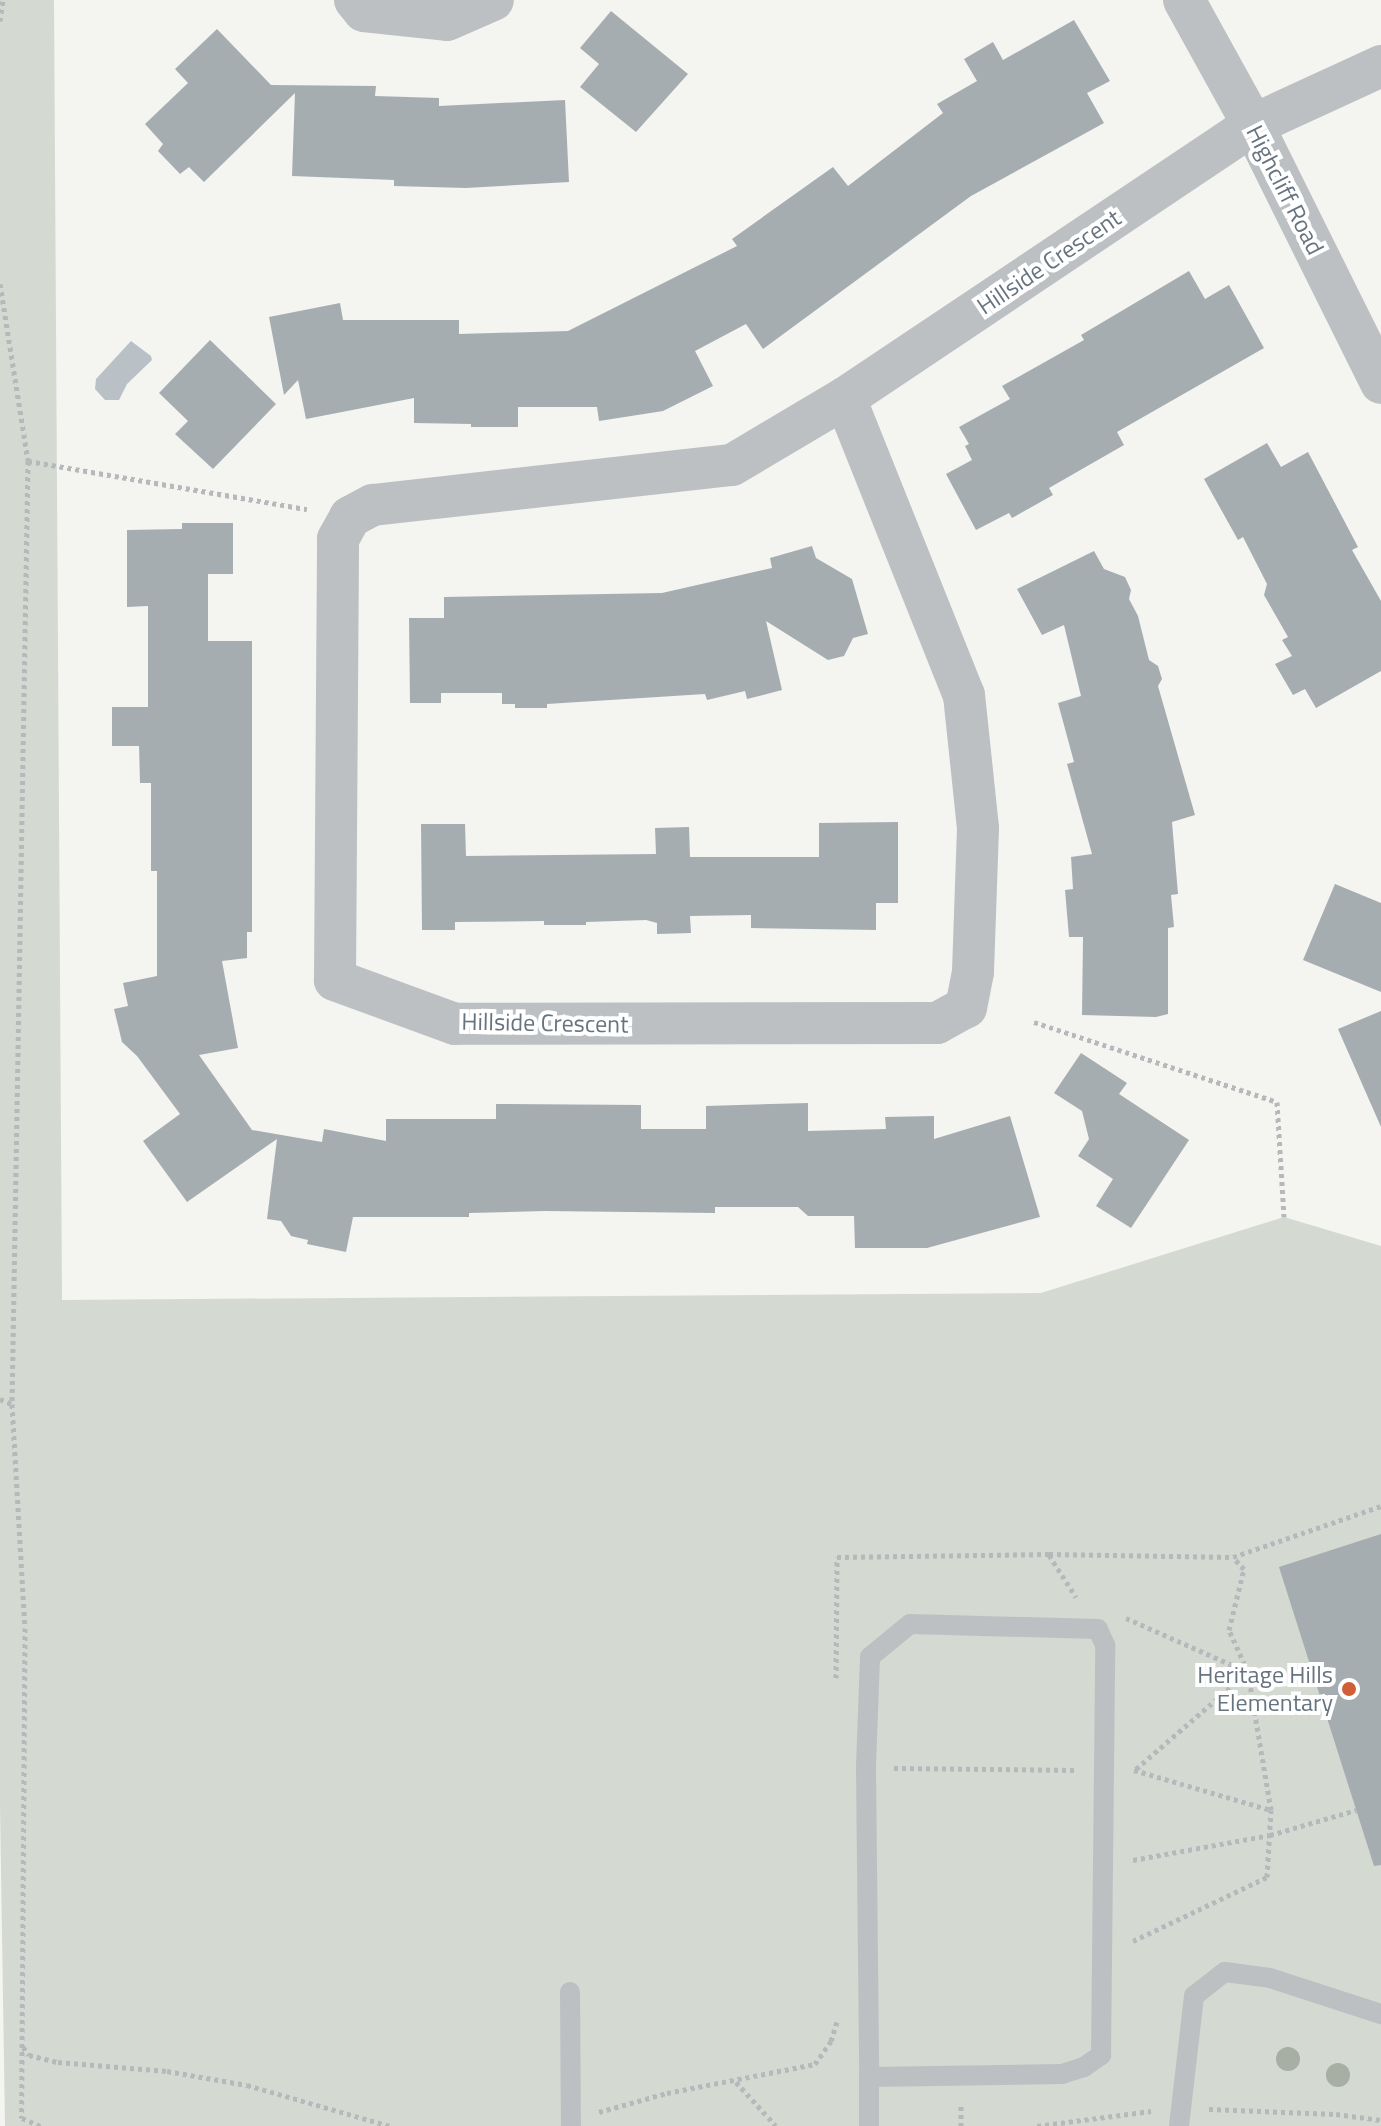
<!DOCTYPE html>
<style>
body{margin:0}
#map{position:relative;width:1381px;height:2126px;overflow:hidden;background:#f4f4f1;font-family:"Titillium Web",sans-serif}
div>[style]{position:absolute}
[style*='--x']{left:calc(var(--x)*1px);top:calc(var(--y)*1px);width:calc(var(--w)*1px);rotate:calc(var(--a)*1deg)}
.green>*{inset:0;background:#d4d9d1}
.water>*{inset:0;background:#b9c1c7}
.building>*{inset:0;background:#a6adb1}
.path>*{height:5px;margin-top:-2.5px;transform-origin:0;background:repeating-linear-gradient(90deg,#b6b9bb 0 4px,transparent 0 8px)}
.lane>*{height:20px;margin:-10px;padding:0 10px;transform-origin:10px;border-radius:10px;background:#bcc0c3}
.street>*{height:42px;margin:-21px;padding:0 21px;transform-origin:21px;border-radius:21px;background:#bcc0c3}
.trees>*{width:24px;height:24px;margin:-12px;border-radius:50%;background:#a7afa4}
.dots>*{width:22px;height:22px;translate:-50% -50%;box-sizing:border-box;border:4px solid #fff;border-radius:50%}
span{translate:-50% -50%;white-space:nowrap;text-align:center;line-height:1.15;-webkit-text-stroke:8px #fff;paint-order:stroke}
.street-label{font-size:24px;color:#67747f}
.poi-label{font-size:24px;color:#67747f}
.right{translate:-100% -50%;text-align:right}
</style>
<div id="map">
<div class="green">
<div style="clip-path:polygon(0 0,54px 0,62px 1300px,1041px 1293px,1284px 1217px,1381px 1246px,1381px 2126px,5px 2126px,0 1803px)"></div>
</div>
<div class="water">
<div style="clip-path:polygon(131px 341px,151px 356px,152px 360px,127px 384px,119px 400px,105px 400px,95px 389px,96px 379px)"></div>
</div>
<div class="building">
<div style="clip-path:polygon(611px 11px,688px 74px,636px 132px,580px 87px,599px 64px,580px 48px)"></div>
<div style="clip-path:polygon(1074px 20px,1110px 81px,1087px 93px,1104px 123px,971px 196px,763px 349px,746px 324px,695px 351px,713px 386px,663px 411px,599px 421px,597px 407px,518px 407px,518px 427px,471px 427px,471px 424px,414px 423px,414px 398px,306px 419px,298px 380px,284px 395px,269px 317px,340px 303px,343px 320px,459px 320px,459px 334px,568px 331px,737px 246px,732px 239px,833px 167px,848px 186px,943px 113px,937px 104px,977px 81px,964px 59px,993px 42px,1003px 60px)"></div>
<div style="clip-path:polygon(217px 29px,271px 85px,376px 86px,375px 96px,439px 98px,439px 106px,565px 100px,569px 182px,466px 188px,394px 186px,394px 180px,292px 176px,295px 93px,204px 182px,189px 167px,180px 174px,158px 151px,163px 144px,145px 124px,188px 83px,175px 69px)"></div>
<div style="clip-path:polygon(1189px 271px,1205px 299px,1229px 285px,1264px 348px,1117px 432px,1124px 445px,1049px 488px,1053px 495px,1012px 518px,1009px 513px,976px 530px,946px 474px,972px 460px,965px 446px,969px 444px,959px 427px,1010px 399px,1002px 386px,1084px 340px,1081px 335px)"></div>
<div style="clip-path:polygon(210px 340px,276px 404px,213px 469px,175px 434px,188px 421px,159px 393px)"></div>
<div style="clip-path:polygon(1267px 443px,1281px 467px,1308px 452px,1358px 547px,1352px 550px,1381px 601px,1381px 671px,1316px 708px,1305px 689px,1293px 695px,1275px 664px,1292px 656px,1282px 640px,1288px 637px,1264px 595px,1267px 584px,1243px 537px,1238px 540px,1204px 479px)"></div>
<div style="clip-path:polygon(182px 523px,233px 523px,233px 574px,208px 574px,208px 641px,252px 641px,252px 932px,247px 932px,247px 958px,222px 961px,238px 1048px,199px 1055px,252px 1130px,322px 1142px,324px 1129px,386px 1141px,386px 1119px,496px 1119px,496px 1104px,641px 1105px,641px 1129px,706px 1129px,706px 1106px,808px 1103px,808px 1131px,886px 1129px,885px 1117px,934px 1116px,934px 1139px,1010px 1116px,1040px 1217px,927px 1248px,855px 1248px,854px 1216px,808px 1216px,798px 1207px,715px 1207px,715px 1213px,545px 1211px,469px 1213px,469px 1217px,353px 1217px,346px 1252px,307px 1244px,308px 1240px,291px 1236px,281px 1221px,267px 1219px,277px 1139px,187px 1202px,143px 1141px,180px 1114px,137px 1056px,122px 1042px,114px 1009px,128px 1006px,123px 983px,157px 976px,157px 871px,151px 871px,151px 783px,140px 783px,139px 746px,112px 746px,112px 707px,148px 707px,148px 606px,127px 607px,127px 530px,182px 529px)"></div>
<div style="clip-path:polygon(812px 546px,816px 558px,852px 579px,868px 634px,853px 638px,844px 656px,828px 660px,766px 621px,782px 690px,747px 699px,745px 691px,707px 700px,705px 694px,547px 704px,547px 708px,515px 708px,515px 704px,502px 704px,502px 693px,441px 693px,441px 703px,410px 703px,409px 618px,444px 618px,444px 597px,662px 593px,772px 568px,770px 558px)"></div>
<div style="clip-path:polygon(1094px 551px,1104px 569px,1125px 577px,1131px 590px,1129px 599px,1138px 616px,1149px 660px,1158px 666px,1162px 679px,1158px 686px,1195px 815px,1172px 822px,1178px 894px,1171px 895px,1174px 927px,1168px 928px,1168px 1014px,1156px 1017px,1082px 1015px,1083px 937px,1069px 937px,1065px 890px,1073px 889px,1071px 857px,1092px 854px,1067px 764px,1074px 762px,1058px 703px,1081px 696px,1064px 625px,1042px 635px,1017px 589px)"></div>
<div style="clip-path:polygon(898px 822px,898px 903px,876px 903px,876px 930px,751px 928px,751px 915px,690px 916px,691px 933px,657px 934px,657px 923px,646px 920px,586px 922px,586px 925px,544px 925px,544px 921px,455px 922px,455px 930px,422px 930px,421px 824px,465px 824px,466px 856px,656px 854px,655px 828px,689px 827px,690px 857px,819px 857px,819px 823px)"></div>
<div style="clip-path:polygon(1335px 884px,1381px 903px,1381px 992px,1303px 960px)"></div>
<div style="clip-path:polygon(1381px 1011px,1381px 1127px,1338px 1029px)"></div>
<div style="clip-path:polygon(1081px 1053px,1127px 1083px,1119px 1094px,1189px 1140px,1131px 1228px,1096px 1206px,1113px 1179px,1078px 1156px,1089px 1139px,1082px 1111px,1054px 1093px)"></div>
<div style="clip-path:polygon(1381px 1534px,1381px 1865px,1374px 1866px,1279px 1567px)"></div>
</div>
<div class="path">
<div style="--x:0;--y:21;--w:21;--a:-82"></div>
<div style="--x:0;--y:284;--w:179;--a:81"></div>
<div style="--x:28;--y:461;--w:943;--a:90.97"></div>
<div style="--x:12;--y:1404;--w:224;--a:86.7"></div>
<div style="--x:25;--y:1628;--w:490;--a:90.4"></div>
<div style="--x:22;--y:2118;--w:20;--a:24"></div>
<div style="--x:28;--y:461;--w:283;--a:9.8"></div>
<div style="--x:1034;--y:1022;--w:256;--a:18.2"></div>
<div style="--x:1277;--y:1102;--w:115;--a:86.5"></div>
<div style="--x:0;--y:1399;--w:13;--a:23"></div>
<div style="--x:1049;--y:1555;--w:50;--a:57.3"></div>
<div style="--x:1126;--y:1618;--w:133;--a:23.9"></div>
<div style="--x:1248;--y:1672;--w:150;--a:139.1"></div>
<div style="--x:836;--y:1678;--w:121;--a:-89.5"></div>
<div style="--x:837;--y:1557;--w:212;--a:-0.8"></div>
<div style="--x:1049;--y:1554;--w:184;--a:0.9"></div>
<div style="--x:1233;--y:1557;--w:157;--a:-19"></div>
<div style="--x:894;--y:1768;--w:182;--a:0.6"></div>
<div style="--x:1134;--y:1770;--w:143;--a:16.3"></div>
<div style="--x:1133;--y:1860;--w:139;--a:-10.3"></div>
<div style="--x:1270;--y:1835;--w:90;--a:-16.2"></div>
<div style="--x:1133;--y:1941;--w:148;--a:-25.5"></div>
<div style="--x:1267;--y:1877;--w:67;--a:-86.6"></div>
<div style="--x:1271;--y:1810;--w:140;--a:-99.5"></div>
<div style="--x:1248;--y:1672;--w:46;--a:-114.3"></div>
<div style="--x:1229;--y:1630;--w:63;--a:-76.2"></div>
<div style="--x:1244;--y:1569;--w:16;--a:-133"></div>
<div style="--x:23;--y:2047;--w:10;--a:53"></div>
<div style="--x:29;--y:2055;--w:30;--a:14"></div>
<div style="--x:58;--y:2062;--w:109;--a:4.7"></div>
<div style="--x:167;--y:2071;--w:81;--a:9.9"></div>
<div style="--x:247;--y:2085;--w:149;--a:16"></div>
<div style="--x:736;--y:2082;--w:59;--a:47.7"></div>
<div style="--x:1209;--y:2109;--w:127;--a:2.3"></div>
<div style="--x:1336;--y:2114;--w:45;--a:7.6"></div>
<div style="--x:599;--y:2112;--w:71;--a:-15.6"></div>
<div style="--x:667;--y:2093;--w:151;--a:-11.1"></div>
<div style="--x:815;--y:2064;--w:28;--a:-55"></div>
<div style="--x:831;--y:2041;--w:21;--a:-73"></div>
<div style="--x:961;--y:2126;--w:22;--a:-90"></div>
<div style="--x:1037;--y:2126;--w:115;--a:-7.5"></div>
</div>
<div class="lane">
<div style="--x:570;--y:1992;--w:134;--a:89.6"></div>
<div style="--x:869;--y:2077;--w:193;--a:-0.9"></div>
<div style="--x:1062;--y:2074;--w:23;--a:-18"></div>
<div style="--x:1084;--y:2067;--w:21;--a:-35"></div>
<div style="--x:1101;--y:2055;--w:410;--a:-89.4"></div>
<div style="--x:1105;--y:1645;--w:17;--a:-114"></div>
<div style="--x:1098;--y:1629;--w:188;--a:-178.5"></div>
<div style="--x:910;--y:1624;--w:52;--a:140.5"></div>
<div style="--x:870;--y:1657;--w:111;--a:92.1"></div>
<div style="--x:866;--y:1768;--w:309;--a:89.4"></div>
<div style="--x:869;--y:2077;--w:49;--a:90"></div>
<div style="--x:1179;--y:2126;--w:131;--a:-83.4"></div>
<div style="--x:1194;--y:1996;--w:39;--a:-38"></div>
<div style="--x:1225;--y:1972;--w:45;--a:7.6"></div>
<div style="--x:1270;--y:1978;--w:117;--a:18"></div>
</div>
<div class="street">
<div style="--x:355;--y:0;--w:14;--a:51"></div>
<div style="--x:364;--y:11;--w:83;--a:6.2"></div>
<div style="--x:447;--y:20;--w:50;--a:-23.5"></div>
<div style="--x:1184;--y:0;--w:143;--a:61.1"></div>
<div style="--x:1253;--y:125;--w:288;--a:63.6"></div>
<div style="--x:845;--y:398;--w:320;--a:68.2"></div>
<div style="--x:964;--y:695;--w:134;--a:84"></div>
<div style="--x:978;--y:828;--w:144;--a:92"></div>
<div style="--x:973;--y:972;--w:36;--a:101"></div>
<div style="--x:966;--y:1007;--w:33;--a:151"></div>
<div style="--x:937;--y:1023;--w:482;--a:179.9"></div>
<div style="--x:455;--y:1024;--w:128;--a:-159.9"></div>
<div style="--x:335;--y:980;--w:441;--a:-89.6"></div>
<div style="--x:338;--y:539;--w:25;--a:-61"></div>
<div style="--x:350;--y:517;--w:26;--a:-28"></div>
<div style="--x:373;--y:505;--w:361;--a:-6.4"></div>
<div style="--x:732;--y:465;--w:131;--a:-30.7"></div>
<div style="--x:845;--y:398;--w:491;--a:-33.8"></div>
<div style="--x:1253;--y:125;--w:141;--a:-24.7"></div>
</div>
<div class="trees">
<div style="left:1288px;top:2059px"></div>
<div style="left:1338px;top:2075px"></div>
</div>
<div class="dots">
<div style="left:1349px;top:1689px;background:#d05e36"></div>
</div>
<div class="street-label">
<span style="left:1285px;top:190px;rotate:63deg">Highcliff Road</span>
<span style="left:1049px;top:262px;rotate:-34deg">Hillside Crescent</span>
<span style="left:545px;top:1023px;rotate:1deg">Hillside Crescent</span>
</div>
<div class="poi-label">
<span class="right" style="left:1333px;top:1689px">Heritage Hills<br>Elementary</span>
</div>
</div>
